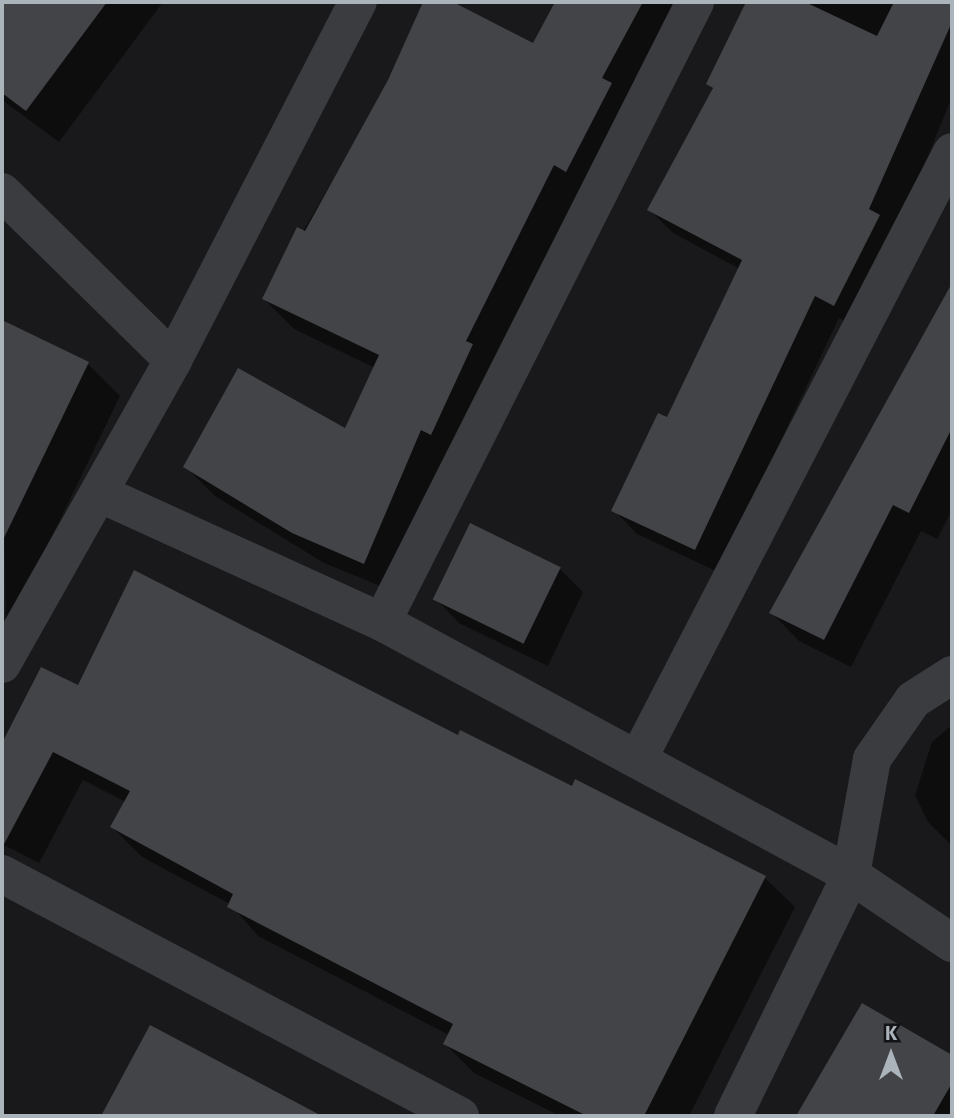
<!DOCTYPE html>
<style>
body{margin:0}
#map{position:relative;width:954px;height:1118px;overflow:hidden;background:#19191b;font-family:"Fira Sans",sans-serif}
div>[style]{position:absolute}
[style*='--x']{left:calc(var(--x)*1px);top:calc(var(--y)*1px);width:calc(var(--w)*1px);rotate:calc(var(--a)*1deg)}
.shadow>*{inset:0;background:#0007}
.building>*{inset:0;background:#434448;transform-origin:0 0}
.minor>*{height:38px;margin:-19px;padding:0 19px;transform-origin:19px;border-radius:19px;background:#3a3c40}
span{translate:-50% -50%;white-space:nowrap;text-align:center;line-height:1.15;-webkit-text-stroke:6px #141416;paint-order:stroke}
.frame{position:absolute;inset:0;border:4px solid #abb3bb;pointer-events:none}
.north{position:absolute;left:856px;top:1020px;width:70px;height:70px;-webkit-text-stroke:5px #141416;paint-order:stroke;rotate:0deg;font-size:19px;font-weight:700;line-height:28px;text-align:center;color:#abb3bb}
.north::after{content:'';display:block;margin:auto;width:24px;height:32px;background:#abb3bb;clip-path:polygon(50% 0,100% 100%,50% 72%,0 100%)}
</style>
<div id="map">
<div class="shadow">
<div style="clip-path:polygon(2px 2px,163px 2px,59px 142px,2px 100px)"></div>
<div style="clip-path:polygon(426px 2px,449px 2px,534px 45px,557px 2px,689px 2px,395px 592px,324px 563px,215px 496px,185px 466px,346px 430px,375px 368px,294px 329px,264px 299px,390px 81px)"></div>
<div style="clip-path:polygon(748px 2px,952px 2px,952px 97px,858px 328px,839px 318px,718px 572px,637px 534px,614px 510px,668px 419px,740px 269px,673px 233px,649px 209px,714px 90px,708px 84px)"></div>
<div style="clip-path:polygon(952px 287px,952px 510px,937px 539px,921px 531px,851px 667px,799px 641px,772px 613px)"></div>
<div style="clip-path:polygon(15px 329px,88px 364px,120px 396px,6px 631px,2px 357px)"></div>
<div style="clip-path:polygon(559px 568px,583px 592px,548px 666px,459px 623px,436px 599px)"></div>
<div style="clip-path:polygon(42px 670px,78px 688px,458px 737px,765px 878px,795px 907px,689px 1116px,560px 1116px,474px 1073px,445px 1044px,449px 1035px,258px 936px,230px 904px,142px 857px,112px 827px,126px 802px,83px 780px,39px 863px,2px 844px,2px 747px)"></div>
<div style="clip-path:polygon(952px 725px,952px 846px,928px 822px,915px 795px,932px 742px)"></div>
<div style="clip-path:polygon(863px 1005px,952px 1057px,952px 1116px,798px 1116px)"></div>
<div style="clip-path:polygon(151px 1027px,296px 1104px,308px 1116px,103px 1116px)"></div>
</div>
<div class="building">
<div style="clip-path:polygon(2px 2px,107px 2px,26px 111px,2px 93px)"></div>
<div style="clip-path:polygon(423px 2px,453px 2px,533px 43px,555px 2px,643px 2px,602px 78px,612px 83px,566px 172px,554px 165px,466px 341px,473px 344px,431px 435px,421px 430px,364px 564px,292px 533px,183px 467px,238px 368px,345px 428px,379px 355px,262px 299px,297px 227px,305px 231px,388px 80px)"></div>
<div style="clip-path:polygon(746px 2px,805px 2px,877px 36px,894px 2px,952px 2px,952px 22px,869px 209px,880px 215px,834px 306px,815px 296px,695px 550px,611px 511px,658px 413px,667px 417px,742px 260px,647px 210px,713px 88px,706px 84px)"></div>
<div style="clip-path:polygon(952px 283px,952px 428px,909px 513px,893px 505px,824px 640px,769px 613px)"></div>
<div style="clip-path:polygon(2px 320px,89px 362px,2px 542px)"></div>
<div style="left:470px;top:523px;width:101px;height:85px;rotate:26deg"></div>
<div style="clip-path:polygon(134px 570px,458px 735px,460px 730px,572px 786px,575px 779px,766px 876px,644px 1116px,587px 1116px,443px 1044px,453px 1024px,227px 907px,233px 894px,110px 827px,130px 791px,53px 752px,2px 848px,2px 743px,41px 667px,78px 685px)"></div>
<div style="clip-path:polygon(862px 1003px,952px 1055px,952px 1083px,933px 1116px,796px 1116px)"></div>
<div style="clip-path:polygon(150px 1025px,322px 1116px,101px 1116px)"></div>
</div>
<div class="minor">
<div style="--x:2;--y:192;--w:240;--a:44.5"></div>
<div style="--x:101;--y:494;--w:309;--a:24.5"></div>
<div style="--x:382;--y:622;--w:533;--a:28.34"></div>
<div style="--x:851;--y:875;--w:268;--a:116.1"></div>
<div style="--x:382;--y:622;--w:695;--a:-63.21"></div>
<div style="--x:2;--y:664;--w:349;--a:-60.6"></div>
<div style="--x:173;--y:360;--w:403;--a:-62.7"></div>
<div style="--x:952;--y:675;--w:46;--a:147.3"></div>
<div style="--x:913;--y:700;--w:72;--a:124.8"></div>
<div style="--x:872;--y:759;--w:118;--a:100.3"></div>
<div style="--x:851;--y:875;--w:122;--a:34"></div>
<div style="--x:639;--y:757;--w:681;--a:-62.64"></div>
<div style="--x:2;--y:874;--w:518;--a:27.85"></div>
</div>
<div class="frame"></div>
<div class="north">K</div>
</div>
